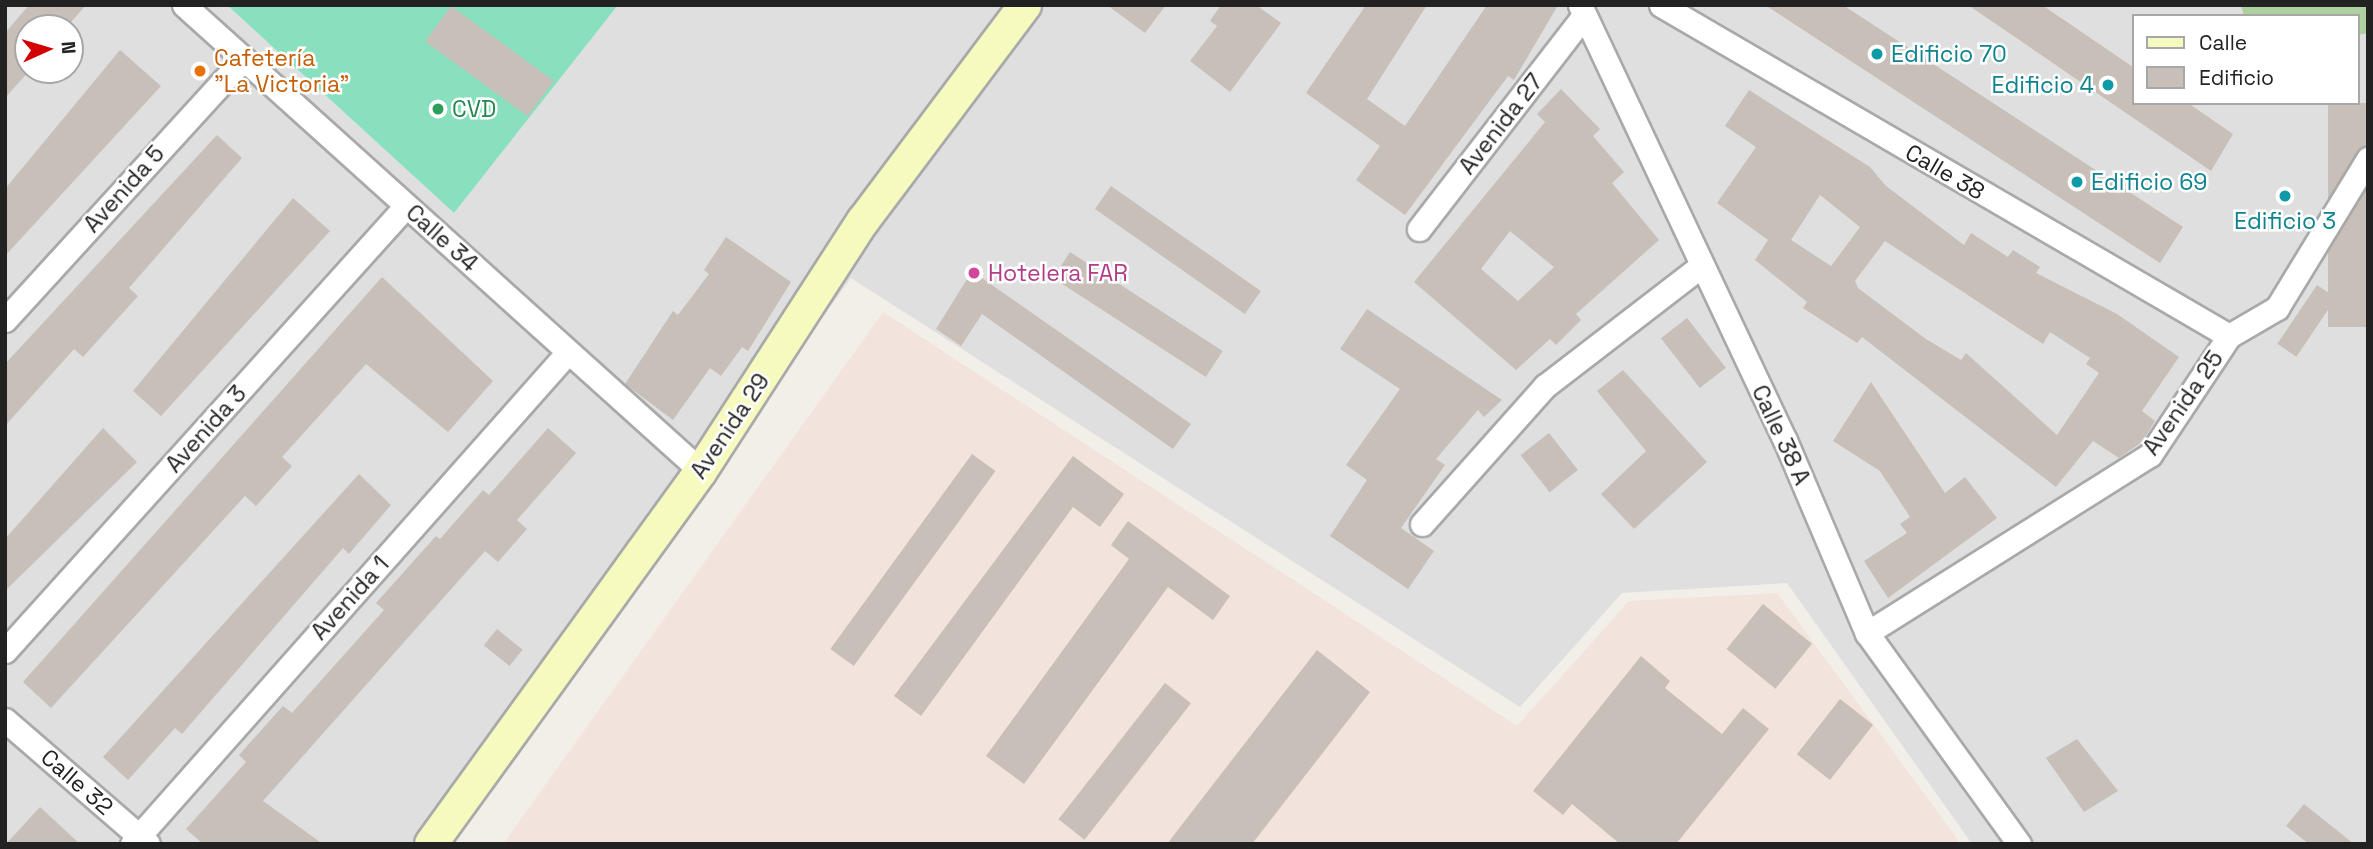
<!DOCTYPE html>
<meta charset="utf-8">
<style>
body{margin:0}
#map{position:relative;width:2373px;height:849px;overflow:hidden;background:#f2efe9;font-family:"Space Grotesk",sans-serif}
div>[style]{position:absolute}
[style*='--x']{left:calc(var(--x)*1px);top:calc(var(--y)*1px);width:calc(var(--w)*1px);rotate:calc(var(--a)*1deg)}
.residential>*{inset:0;background:#e0dfdf}
.military>*{inset:0;background:#f3e3dd}
.forest>*{inset:0;background:#add19e}
.pitch>*{inset:0;background:#88e0be}
.building>*{inset:0;background:#c7bfb8;transform-origin:0 0}
.roads{filter:drop-shadow(2px 0 #a9a9a9) drop-shadow(-2px 0 #a9a9a9) drop-shadow(0 2px #a9a9a9) drop-shadow(0 -2px #a9a9a9)}
.minor>*{height:23px;margin:-11.5px;padding:0 11.5px;transform-origin:11.5px;border-radius:11.5px;background:#fff}
.secondary>*{height:32px;margin:-16px;padding:0 16px;transform-origin:16px;border-radius:16px;background:#f7fabf}
.dots>*{width:19px;height:19px;translate:-50% -50%;box-sizing:border-box;border:4px solid #fff;border-radius:50%}
span{translate:-50% -50%;white-space:nowrap;text-align:center;line-height:1.15;-webkit-text-stroke:5px #fff;paint-order:stroke}
.culture-label{font-size:23px;color:#0d838f}
.left{translate:0 -50%;text-align:left}
.right{translate:-100% -50%;text-align:right}
.food-label{font-size:23px;color:#c56008}
.leisure-label{font-size:23px;color:#27864d}
.street-label{font-size:23px;color:#222}
.hotel-label{font-size:23px;color:#b23c85}
.frame{position:absolute;inset:0;border:7px solid #222;pointer-events:none}
.legend{position:absolute;left:2132px;top:14px;width:228px;height:91px;box-sizing:border-box;background:#fff;border:2px solid #a7a7a7;margin:0;padding:9px 12px;list-style:none;font-size:21px;color:#222}
.legend li{display:flex;align-items:center;gap:14px;height:35px}
.legend b{width:35px;border:2px solid #a7a7a7}
.north{position:absolute;left:14px;top:14px;width:70px;height:70px;box-sizing:border-box;background:#fff;border:2px solid #a7a7a7;border-radius:50%;rotate:86deg;font-size:19px;font-weight:700;line-height:28px;text-align:center;color:#222}
.north::after{content:'';display:block;margin:auto;width:24px;height:32px;background:#d40000;clip-path:polygon(50% 0,100% 100%,50% 72%,0 100%)}
</style>
<div id="map">
<div class="residential">
<div style="clip-path:polygon(evenodd,5px 5px,227px 5px,454px 213px,618px 5px,2368px 5px,2368px 844px,1972px 844px,1787px 583px,1622px 593px,1520px 707px,851px 278px,440px 844px,5px 844px,5px 5px,2133px 16px,2357px 16px,2357px 103px,2133px 103px,2133px 16px,5px 5px,28px 28px,70px 28px,70px 70px,28px 70px,28px 28px)"></div>
</div>
<div class="military">
<div style="clip-path:polygon(883px 312px,1517px 726px,1629px 601px,1777px 593px,1961px 844px,503px 844px)"></div>
</div>
<div class="forest">
<div style="clip-path:polygon(2241px 5px,2368px 5px,2368px 33px,2357px 35px,2357px 16px,2244px 16px)"></div>
</div>
<div class="pitch">
<div style="clip-path:polygon(227px 5px,618px 5px,454px 213px)"></div>
</div>
<div class="building">
<div style="clip-path:polygon(29px 5px,86px 5px,66px 28px,28px 28px,30px 70px,5px 98px,5px 33px)"></div>
<div style="clip-path:polygon(1107px 5px,1166px 5px,1145px 33px)"></div>
<div style="clip-path:polygon(1221px 5px,1256px 5px,1281px 23px,1230px 92px,1190px 61px,1217px 26px,1210px 21px)"></div>
<div style="clip-path:polygon(1366px 5px,1427px 5px,1367px 99px,1405px 126px,1487px 5px,1558px 5px,1514px 80px,1508px 76px,1405px 215px,1356px 180px,1380px 146px,1306px 93px)"></div>
<div style="clip-path:polygon(1765px 5px,1843px 5px,2183px 227px,2160px 263px)"></div>
<div style="clip-path:polygon(1968px 5px,2042px 5px,2133px 67px,2133px 103px,2188px 103px,2233px 134px,2211px 171px)"></div>
<div style="left:451px;top:6px;width:127px;height:44px;rotate:36deg"></div>
<div style="clip-path:polygon(120px 50px,161px 86px,5px 256px,5px 189px)"></div>
<div style="clip-path:polygon(evenodd,1561px 89px,1600px 129px,1593px 136px,1624px 172px,1612px 183px,1659px 240px,1576px 314px,1581px 320px,1556px 345px,1550px 339px,1516px 370px,1414px 282px,1545px 122px,1537px 114px,1561px 89px,1510px 231px,1554px 267px,1518px 301px,1481px 269px,1510px 231px)"></div>
<div style="clip-path:polygon(evenodd,1749px 90px,1870px 167px,1886px 186px,1964px 245px,1971px 233px,2008px 257px,2013px 250px,2040px 267px,2036px 273px,2117px 314px,2179px 357px,2142px 411px,2155px 421px,2142px 442px,2119px 458px,2093px 441px,2056px 487px,1862px 337px,1857px 343px,1803px 308px,1807px 302px,1755px 260px,1768px 240px,1717px 203px,1756px 147px,1725px 126px,1749px 90px,1820px 195px,1860px 227px,1831px 266px,1791px 240px,1820px 195px,1749px 90px,1885px 241px,2043px 344px,2050px 332px,2090px 358px,2086px 364px,2099px 373px,2057px 435px,1966px 353px,1961px 360px,1926px 339px,1858px 288px,1855px 281px,1885px 241px)"></div>
<div style="left:2328px;top:103px;width:39px;height:224px"></div>
<div style="clip-path:polygon(217px 135px,242px 158px,129px 288px,138px 296px,83px 357px,74px 349px,5px 426px,5px 364px)"></div>
<div style="left:1111px;top:186px;width:183px;height:28px;rotate:35deg"></div>
<div style="clip-path:polygon(293px 198px,330px 231px,161px 416px,133px 391px)"></div>
<div style="clip-path:polygon(726px 237px,791px 282px,748px 351px,742px 347px,721px 376px,710px 368px,673px 420px,625px 384px,673px 311px,678px 315px,709px 274px,704px 270px)"></div>
<div style="left:1070px;top:252px;width:182px;height:31px;rotate:33deg"></div>
<div style="clip-path:polygon(972px 271px,1191px 424px,1173px 449px,982px 314px,961px 346px,936px 329px)"></div>
<div style="clip-path:polygon(382px 277px,493px 381px,448px 432px,366px 364px,282px 457px,292px 466px,256px 506px,245px 496px,51px 708px,23px 682px)"></div>
<div style="left:2317px;top:285px;width:23px;height:71px;rotate:34deg"></div>
<div style="clip-path:polygon(1367px 309px,1502px 400px,1484px 417px,1478px 410px,1436px 459px,1445px 465px,1401px 528px,1434px 551px,1408px 589px,1330px 536px,1367px 480px,1346px 465px,1400px 389px,1340px 349px)"></div>
<div style="left:1687px;top:318px;width:63px;height:33px;rotate:52deg"></div>
<div style="clip-path:polygon(1623px 370px,1707px 462px,1634px 529px,1601px 494px,1646px 451px,1597px 391px)"></div>
<div style="clip-path:polygon(1871px 382px,1945px 493px,1965px 477px,1997px 518px,1888px 598px,1864px 561px,1907px 533px,1900px 524px,1910px 517px,1880px 471px,1833px 441px)"></div>
<div style="clip-path:polygon(103px 428px,137px 462px,5px 591px,5px 539px)"></div>
<div style="clip-path:polygon(548px 428px,576px 453px,517px 520px,527px 529px,498px 562px,485px 551px,263px 801px,323px 844px,203px 844px,186px 829px,246px 762px,239px 755px,283px 706px,292px 713px,384px 610px,376px 603px,436px 536px,440px 539px,483px 490px,489px 495px)"></div>
<div style="left:1549px;top:433px;width:47px;height:36px;rotate:52deg"></div>
<div style="left:972px;top:454px;width:29px;height:241px;rotate:36deg"></div>
<div style="clip-path:polygon(1073px 456px,1124px 494px,1100px 527px,1073px 507px,921px 716px,894px 696px)"></div>
<div style="clip-path:polygon(359px 474px,391px 505px,349px 554px,343px 548px,182px 734px,175px 728px,128px 780px,103px 757px)"></div>
<div style="clip-path:polygon(1128px 521px,1230px 596px,1213px 620px,1168px 587px,1024px 784px,986px 756px,1129px 559px,1111px 545px)"></div>
<div style="left:1763px;top:604px;width:63px;height:58px;rotate:39deg"></div>
<div style="left:497px;top:629px;width:33px;height:21px;rotate:39deg"></div>
<div style="clip-path:polygon(1317px 650px,1370px 692px,1252px 844px,1167px 844px)"></div>
<div style="clip-path:polygon(1641px 656px,1670px 681px,1665px 688px,1722px 734px,1743px 708px,1769px 729px,1676px 844px,1620px 844px,1572px 804px,1563px 815px,1533px 791px)"></div>
<div style="left:1165px;top:683px;width:33px;height:173px;rotate:38deg"></div>
<div style="left:1840px;top:699px;width:42px;height:70px;rotate:38deg"></div>
<div style="clip-path:polygon(2077px 739px,2118px 791px,2084px 812px,2046px 758px)"></div>
<div style="clip-path:polygon(2304px 804px,2354px 844px,2309px 844px,2286px 826px)"></div>
<div style="clip-path:polygon(40px 807px,80px 844px,6px 844px)"></div>
</div>
<div class="roads">
<div class="minor">
<div style="--x:184;--y:5;--w:696;--a:42.03"></div>
<div style="--x:1580;--y:5;--w:481;--a:64.8"></div>
<div style="--x:1785;--y:440;--w:210;--a:67"></div>
<div style="--x:1867;--y:633;--w:260;--a:54.2"></div>
<div style="--x:1661;--y:5;--w:657;--a:30.23"></div>
<div style="--x:1419;--y:229;--w:267;--a:-52.3"></div>
<div style="--x:5;--y:320;--w:353;--a:-47.6"></div>
<div style="--x:1422;--y:524;--w:185;--a:-48.3"></div>
<div style="--x:1545;--y:386;--w:197;--a:-37.6"></div>
<div style="--x:1867;--y:633;--w:334;--a:-32.2"></div>
<div style="--x:2150;--y:455;--w:143;--a:-56.4"></div>
<div style="--x:2229;--y:336;--w:56;--a:-30.3"></div>
<div style="--x:2277;--y:308;--w:175;--a:-58.6"></div>
<div style="--x:5;--y:651;--w:599;--a:-47.98"></div>
<div style="--x:5;--y:720;--w:189;--a:40.9"></div>
<div style="--x:132;--y:844;--w:657;--a:-48.45"></div>
</div>
<div class="secondary">
<div style="--x:431;--y:844;--w:460;--a:-54.1"></div>
<div style="--x:701;--y:471;--w:298;--a:-57.1"></div>
<div style="--x:863;--y:221;--w:270;--a:-53.1"></div>
</div>
</div>
<div class="dots">
<div style="left:1877px;top:54px;background:#0f9aa8"></div>
<div style="left:200px;top:71px;background:#e8710a"></div>
<div style="left:2108px;top:85px;background:#0f9aa8"></div>
<div style="left:438px;top:109px;background:#2e9e5b"></div>
<div style="left:2077px;top:182px;background:#0f9aa8"></div>
<div style="left:2285px;top:196px;background:#0f9aa8"></div>
<div style="left:974px;top:273px;background:#d1479c"></div>
</div>
<div class="culture-label">
<span class="left" style="left:1891px;top:54px">Edificio 70</span>
<span class="right" style="left:2094px;top:85px">Edificio 4</span>
<span class="left" style="left:2091px;top:182px">Edificio 69</span>
<span style="left:2285px;top:221px">Edificio 3</span>
</div>
<div class="food-label">
<span class="left" style="left:214px;top:71px">Cafetería<br>"La Victoria"</span>
</div>
<div class="leisure-label">
<span class="left" style="left:452px;top:109px">CVD</span>
</div>
<div class="street-label">
<span style="left:1501px;top:124px;rotate:-52deg">Avenida 27</span>
<span style="left:1945px;top:172px;rotate:30deg">Calle 38</span>
<span style="left:124px;top:189px;rotate:-48deg">Avenida 5</span>
<span style="left:442px;top:238px;rotate:42deg">Calle 34</span>
<span style="left:2183px;top:403px;rotate:-55deg">Avenida 25</span>
<span style="left:730px;top:426px;rotate:-56deg">Avenida 29</span>
<span style="left:206px;top:429px;rotate:-48deg">Avenida 3</span>
<span style="left:1781px;top:435px;rotate:65deg">Calle 38 A</span>
<span style="left:350px;top:598px;rotate:-48deg">Avenida 1</span>
<span style="left:77px;top:782px;rotate:41deg">Calle 32</span>
</div>
<div class="hotel-label">
<span class="left" style="left:988px;top:273px">Hotelera FAR</span>
</div>
<div class="frame"></div>
<ul class="legend">
<li><b style="height:9px;background:#f7fabf"></b>Calle</li>
<li><b style="height:19px;background:#c7bfb8"></b>Edificio</li>
</ul>
<div class="north">N</div>
</div>
